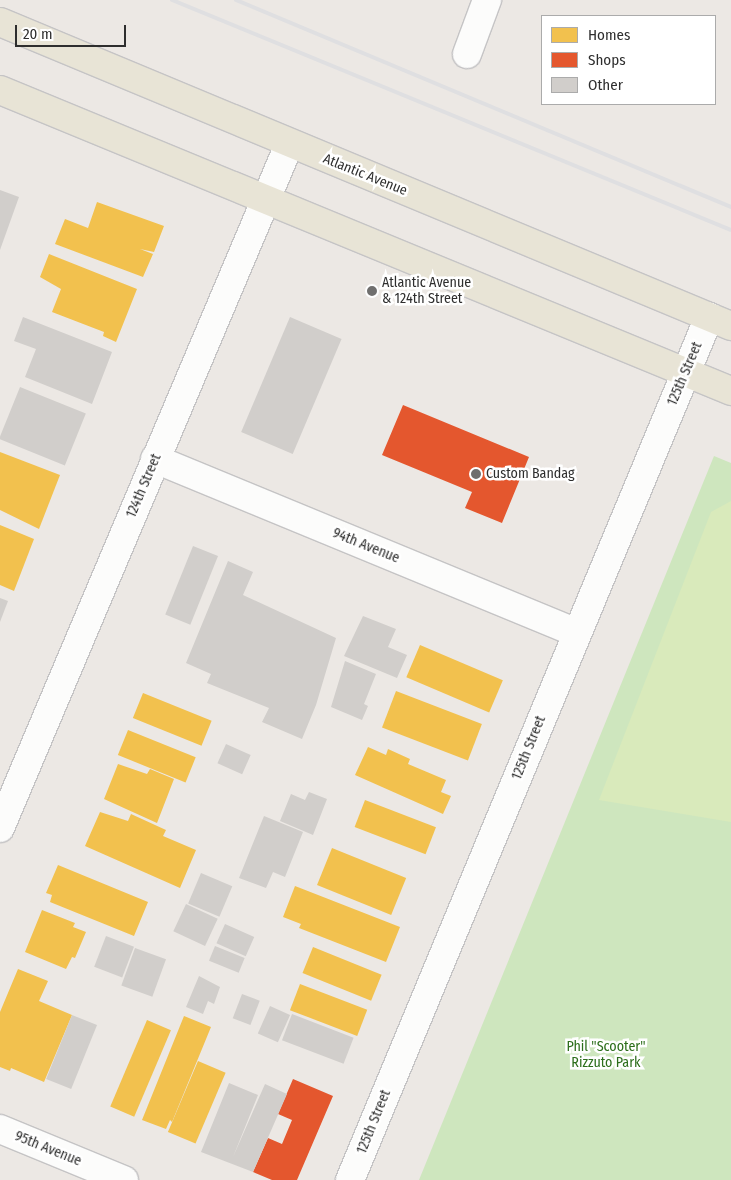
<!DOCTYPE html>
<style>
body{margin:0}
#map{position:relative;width:731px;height:1180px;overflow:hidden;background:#ece8e4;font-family:"Fira Sans Condensed",sans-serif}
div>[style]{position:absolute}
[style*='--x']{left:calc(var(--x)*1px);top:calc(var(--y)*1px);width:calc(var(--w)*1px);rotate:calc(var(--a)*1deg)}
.green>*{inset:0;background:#cee6be}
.pitch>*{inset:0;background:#d9eabb}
.homes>*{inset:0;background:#f2c14e;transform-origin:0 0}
.shops>*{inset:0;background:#e4572e}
.building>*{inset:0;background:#d1cecb;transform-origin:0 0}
.roads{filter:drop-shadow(1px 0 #c5c4c5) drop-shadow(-1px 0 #c5c4c5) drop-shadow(0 1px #c5c4c5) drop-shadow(0 -1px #c5c4c5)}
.minor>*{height:28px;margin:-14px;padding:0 14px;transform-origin:14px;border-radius:14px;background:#fcfcfb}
.major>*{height:28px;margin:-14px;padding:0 14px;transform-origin:14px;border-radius:14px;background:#e8e4d6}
.rail>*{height:4px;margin:-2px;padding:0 2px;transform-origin:2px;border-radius:2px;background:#dfdfe1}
.dots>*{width:14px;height:14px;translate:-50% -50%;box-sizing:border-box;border:2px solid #fff;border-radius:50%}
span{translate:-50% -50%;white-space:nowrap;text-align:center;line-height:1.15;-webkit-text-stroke:5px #fff;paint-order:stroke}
.street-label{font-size:14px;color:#2e2e2e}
.poi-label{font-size:14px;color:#2e2e2e}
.left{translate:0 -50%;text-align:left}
.park-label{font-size:14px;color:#2c6e1b}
.legend{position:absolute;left:541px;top:15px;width:175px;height:90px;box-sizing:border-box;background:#fff;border:1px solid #ababab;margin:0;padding:6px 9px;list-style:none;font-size:15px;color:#2e2e2e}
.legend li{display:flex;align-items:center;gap:10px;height:25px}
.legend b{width:25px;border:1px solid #ababab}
.scale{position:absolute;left:15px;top:25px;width:111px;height:22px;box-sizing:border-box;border:2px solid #2e2e2e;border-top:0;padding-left:6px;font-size:15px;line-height:18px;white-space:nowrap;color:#2e2e2e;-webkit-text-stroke:4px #fff;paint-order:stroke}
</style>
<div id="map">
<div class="green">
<div style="clip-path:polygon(714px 456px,731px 463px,731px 1180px,419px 1180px)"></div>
</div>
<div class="pitch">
<div style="clip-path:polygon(731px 501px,731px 822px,599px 800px,711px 512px)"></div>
</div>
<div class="homes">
<div style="clip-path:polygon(97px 202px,164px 226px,154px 252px,140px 249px,153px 254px,143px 277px,55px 244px,65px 219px,88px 228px)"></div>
<div style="clip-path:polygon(49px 254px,137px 289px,116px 342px,103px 336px,104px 332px,52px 312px,61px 289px,40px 277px)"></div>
<div style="clip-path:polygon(0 452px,60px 475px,39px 529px,0 510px)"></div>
<div style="clip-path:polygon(0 525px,34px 539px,14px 591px,0 585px)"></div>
<div style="left:420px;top:645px;width:90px;height:35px;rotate:23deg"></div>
<div style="left:396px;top:691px;width:92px;height:39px;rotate:21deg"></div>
<div style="left:143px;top:693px;width:74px;height:27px;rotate:22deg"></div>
<div style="left:128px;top:730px;width:73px;height:27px;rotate:22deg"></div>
<div style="clip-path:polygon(368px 747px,386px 755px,388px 749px,410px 759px,408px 764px,446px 780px,441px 792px,451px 796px,443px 814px,355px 775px)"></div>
<div style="clip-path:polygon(118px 764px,147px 774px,150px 769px,174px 779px,157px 823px,104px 799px)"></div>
<div style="left:365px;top:800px;width:76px;height:29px;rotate:21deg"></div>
<div style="clip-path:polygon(100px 812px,128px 821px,131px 814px,166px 830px,163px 836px,196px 850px,180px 888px,85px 846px)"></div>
<div style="left:332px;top:848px;width:80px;height:40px;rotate:22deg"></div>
<div style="clip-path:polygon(58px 865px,148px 902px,134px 936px,50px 902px,52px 895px,46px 893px)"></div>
<div style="clip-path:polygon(295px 886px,400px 927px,386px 962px,299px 928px,301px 924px,283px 917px)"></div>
<div style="clip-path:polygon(42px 910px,75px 923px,73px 927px,86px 932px,75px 958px,72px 957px,66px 969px,25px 952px)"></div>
<div style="left:313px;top:947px;width:74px;height:28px;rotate:22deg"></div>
<div style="clip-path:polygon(18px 969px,48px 981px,39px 1001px,72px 1015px,44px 1082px,11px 1068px,10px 1071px,0 1067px,0 1012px)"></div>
<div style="left:300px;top:984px;width:72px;height:28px;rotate:21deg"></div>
<div style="clip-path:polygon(184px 1016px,211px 1027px,172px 1122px,170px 1120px,166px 1129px,142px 1120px)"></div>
<div style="left:147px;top:1020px;width:26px;height:94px;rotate:23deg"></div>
<div style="left:198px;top:1061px;width:30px;height:77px;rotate:23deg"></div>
</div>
<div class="shops">
<div style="clip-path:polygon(403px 405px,529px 457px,502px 523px,465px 508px,472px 492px,382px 455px)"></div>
<div style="clip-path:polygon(293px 1079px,333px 1096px,297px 1180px,272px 1180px,253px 1172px,268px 1138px,282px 1144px,292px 1120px,278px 1114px)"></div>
</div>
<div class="building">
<div style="clip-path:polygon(0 190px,19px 197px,0 250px)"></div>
<div style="clip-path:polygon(23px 317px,112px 352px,92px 404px,25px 377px,36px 349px,14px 341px)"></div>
<div style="left:290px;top:317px;width:56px;height:125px;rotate:23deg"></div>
<div style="left:20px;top:387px;width:71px;height:56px;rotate:22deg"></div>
<div style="left:193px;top:546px;width:27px;height:74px;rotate:22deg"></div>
<div style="clip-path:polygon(228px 561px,253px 572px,243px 595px,336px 638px,316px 705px,302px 739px,262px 722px,269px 708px,207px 683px,211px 674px,186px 663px)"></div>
<div style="clip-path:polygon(0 598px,8px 601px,0 622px)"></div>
<div style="clip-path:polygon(363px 616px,396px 629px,388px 647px,407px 655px,397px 678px,344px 656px)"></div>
<div style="clip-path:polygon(345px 661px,376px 674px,364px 704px,368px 706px,362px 720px,331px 707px)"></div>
<div style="left:226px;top:744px;width:27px;height:21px;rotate:24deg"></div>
<div style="clip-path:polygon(309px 792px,327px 799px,313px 835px,280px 821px,291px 794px,305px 800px)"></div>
<div style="clip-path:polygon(264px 816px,303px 832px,285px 877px,273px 872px,266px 888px,239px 878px)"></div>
<div style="left:201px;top:873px;width:34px;height:33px;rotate:23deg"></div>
<div style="left:186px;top:904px;width:35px;height:30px;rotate:25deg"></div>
<div style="left:225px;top:924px;width:32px;height:21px;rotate:24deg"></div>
<div style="left:106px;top:936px;width:30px;height:33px;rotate:21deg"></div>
<div style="left:215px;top:946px;width:32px;height:16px;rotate:22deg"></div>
<div style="left:135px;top:948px;width:33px;height:40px;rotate:20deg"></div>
<div style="clip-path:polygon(199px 976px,220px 987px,214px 1004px,208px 1001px,203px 1014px,186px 1007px)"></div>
<div style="left:242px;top:994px;width:19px;height:26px;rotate:21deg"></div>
<div style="left:270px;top:1006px;width:22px;height:30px;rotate:24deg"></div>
<div style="left:292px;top:1014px;width:66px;height:28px;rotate:21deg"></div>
<div style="left:72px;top:1015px;width:27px;height:69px;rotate:22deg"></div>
<div style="clip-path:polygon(229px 1083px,258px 1095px,233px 1157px,265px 1084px,287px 1094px,253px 1172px,201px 1152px)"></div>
</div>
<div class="roads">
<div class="minor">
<div style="--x:467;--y:54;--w:58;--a:-69.7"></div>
<div style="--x:155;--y:459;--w:456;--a:22.4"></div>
<div style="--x:0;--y:828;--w:742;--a:-67.07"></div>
<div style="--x:0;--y:1129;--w:134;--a:22.4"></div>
<div style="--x:350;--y:1180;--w:935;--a:-67.41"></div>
</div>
<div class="major">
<div style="--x:0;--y:22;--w:792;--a:22.58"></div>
<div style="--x:0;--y:90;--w:791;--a:22.38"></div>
</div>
</div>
<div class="rail">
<div style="--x:172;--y:0;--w:604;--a:22.36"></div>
<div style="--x:236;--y:0;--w:537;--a:22.69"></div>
</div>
<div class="dots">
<div style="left:372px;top:291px;background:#706f6e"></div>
<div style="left:476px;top:474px;background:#706f6e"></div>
</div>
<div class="street-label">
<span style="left:365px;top:175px;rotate:22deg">Atlantic Avenue</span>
<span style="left:685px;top:374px;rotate:-67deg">125th Street</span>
<span style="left:144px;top:486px;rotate:-67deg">124th Street</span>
<span style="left:366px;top:546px;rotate:22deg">94th Avenue</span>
<span style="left:529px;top:748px;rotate:-68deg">125th Street</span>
<span style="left:374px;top:1122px;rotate:-68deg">125th Street</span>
<span style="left:48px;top:1149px;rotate:22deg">95th Avenue</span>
</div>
<div class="poi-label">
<span class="left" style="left:382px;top:291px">Atlantic Avenue<br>&amp; 124th Street</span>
<span class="left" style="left:486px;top:474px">Custom Bandag</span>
</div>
<div class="park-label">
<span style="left:606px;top:1055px">Phil "Scooter"<br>Rizzuto Park</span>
</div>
<ul class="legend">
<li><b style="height:14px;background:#f2c14e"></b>Homes</li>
<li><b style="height:14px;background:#e4572e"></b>Shops</li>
<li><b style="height:14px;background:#d1cecb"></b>Other</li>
</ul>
<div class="scale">20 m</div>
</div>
